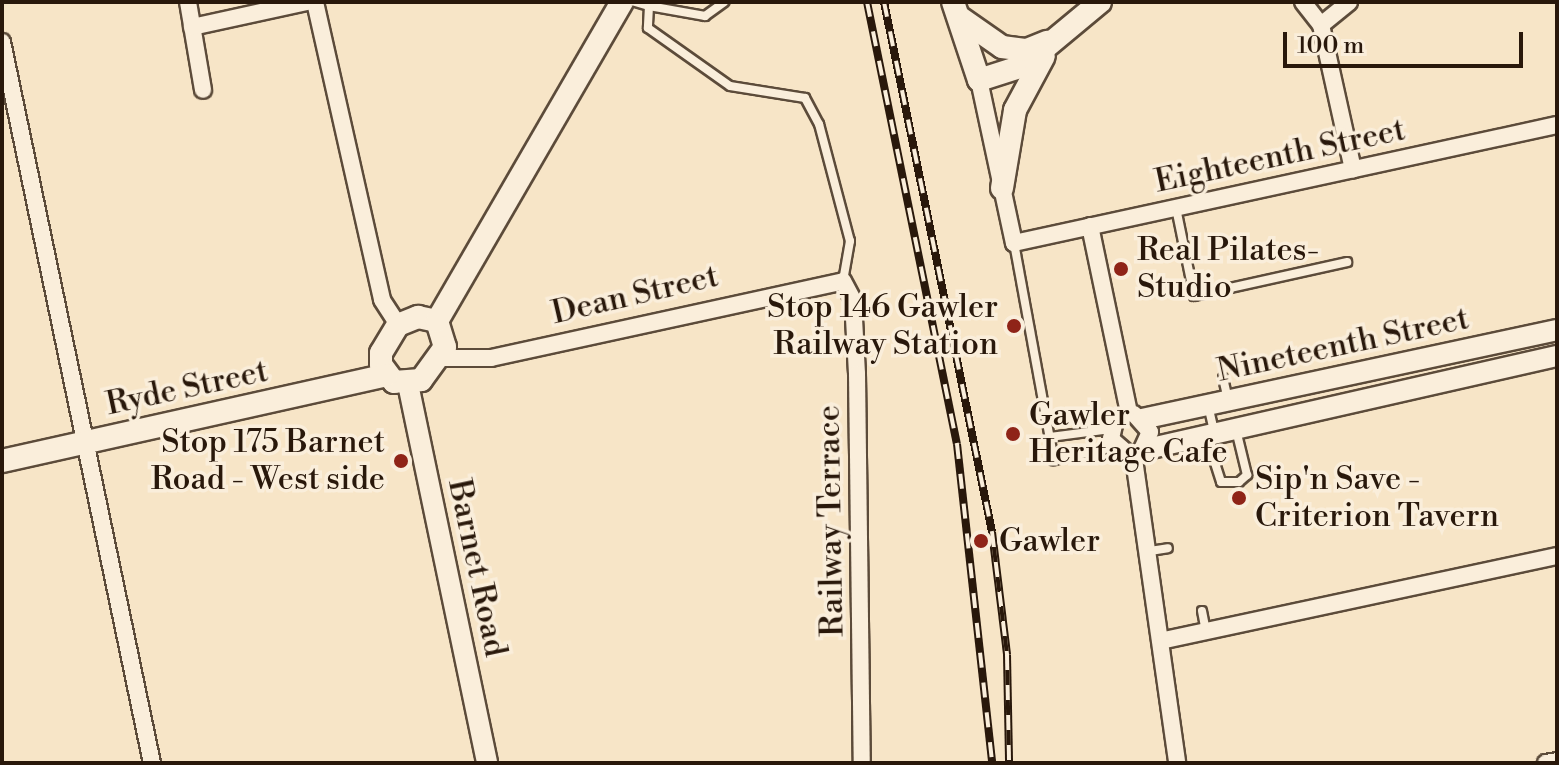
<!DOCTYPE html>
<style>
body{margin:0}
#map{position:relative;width:1559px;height:765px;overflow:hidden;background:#f7e5c7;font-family:"Libre Bodoni",serif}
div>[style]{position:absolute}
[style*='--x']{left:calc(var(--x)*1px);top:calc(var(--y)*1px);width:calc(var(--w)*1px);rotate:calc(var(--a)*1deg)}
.roads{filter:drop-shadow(2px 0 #5c4b3a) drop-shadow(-2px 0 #5c4b3a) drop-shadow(0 2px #5c4b3a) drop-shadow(0 -2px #5c4b3a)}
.service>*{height:8px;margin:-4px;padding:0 4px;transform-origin:4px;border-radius:4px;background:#faeedb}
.minor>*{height:16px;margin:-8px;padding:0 8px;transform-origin:8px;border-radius:8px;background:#faeedb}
.tertiary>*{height:20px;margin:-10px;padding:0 10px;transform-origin:10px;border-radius:10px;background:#faeedb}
.secondary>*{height:22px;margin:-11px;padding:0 11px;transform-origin:11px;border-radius:11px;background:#faeedb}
.rail>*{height:8px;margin-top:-4px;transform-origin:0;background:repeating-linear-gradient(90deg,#faeedb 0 15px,#29180b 0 30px);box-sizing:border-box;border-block:2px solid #29180b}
.dots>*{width:22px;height:22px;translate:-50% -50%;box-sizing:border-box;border:4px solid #faeedb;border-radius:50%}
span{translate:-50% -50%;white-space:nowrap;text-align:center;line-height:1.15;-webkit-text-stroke:7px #faeedb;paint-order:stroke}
.street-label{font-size:32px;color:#29180b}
.poi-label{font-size:32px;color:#29180b}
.left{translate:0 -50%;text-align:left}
.right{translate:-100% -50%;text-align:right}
.frame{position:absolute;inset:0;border:4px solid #29180b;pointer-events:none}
.scale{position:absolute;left:1283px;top:32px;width:240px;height:36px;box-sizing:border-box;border:4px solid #29180b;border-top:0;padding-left:10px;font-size:24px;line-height:28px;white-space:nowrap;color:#29180b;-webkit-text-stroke:6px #faeedb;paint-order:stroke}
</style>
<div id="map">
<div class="roads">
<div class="service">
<div style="--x:635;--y:2;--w:15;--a:16"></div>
<div style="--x:649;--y:6;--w:22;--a:93"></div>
<div style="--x:648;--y:28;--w:100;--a:35.3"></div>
<div style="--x:730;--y:86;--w:76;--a:9.1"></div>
<div style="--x:805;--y:98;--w:30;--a:62"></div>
<div style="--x:819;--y:124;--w:121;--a:75.2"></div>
<div style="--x:850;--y:241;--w:41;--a:99.9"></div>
<div style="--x:649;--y:6;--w:57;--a:10.1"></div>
<div style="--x:705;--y:16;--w:24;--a:-36"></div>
<div style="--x:1176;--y:208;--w:90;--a:78.4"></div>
<div style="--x:1194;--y:296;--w:157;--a:-12.5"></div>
<div style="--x:1014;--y:243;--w:221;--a:79.6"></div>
<div style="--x:1054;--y:460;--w:61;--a:-12.2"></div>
<div style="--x:1223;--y:378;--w:23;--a:77"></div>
<div style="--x:1208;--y:405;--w:27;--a:77"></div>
<div style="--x:1050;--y:437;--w:63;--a:-7.4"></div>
<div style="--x:1207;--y:438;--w:46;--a:72.3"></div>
<div style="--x:1221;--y:482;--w:18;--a:0"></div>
<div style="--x:1239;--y:482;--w:11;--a:-41"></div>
<div style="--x:1247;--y:475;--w:46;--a:-103.7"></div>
<div style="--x:1150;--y:551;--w:18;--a:-9"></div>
<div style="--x:1202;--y:611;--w:20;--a:79"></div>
</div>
<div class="minor">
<div style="--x:188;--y:2;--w:89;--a:80.3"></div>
<div style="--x:315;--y:2;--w:305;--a:77.3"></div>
<div style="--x:382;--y:300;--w:30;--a:57"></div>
<div style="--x:1303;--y:2;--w:29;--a:52"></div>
<div style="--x:1321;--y:25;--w:148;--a:77.5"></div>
<div style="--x:1321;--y:25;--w:36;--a:-39"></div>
<div style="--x:192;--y:27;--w:118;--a:-12.3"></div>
<div style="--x:2;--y:42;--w:736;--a:78.25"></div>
<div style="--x:979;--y:80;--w:167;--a:77.9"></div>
<div style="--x:1014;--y:243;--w:556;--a:-12.26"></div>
<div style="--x:1090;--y:226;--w:190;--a:78.2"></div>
<div style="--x:440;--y:358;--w:51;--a:0"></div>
<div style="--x:491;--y:358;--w:360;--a:-12.3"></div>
<div style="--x:843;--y:281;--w:21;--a:62"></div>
<div style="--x:853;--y:300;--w:74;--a:86.9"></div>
<div style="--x:857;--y:374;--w:389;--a:89.3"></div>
<div style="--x:1129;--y:412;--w:17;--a:147"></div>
<div style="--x:1115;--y:421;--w:18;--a:103"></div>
<div style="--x:1111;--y:439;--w:30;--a:41"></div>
<div style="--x:1134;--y:414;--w:24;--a:48"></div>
<div style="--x:1150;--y:432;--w:26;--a:115"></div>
<div style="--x:1134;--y:459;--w:307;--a:81.9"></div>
<div style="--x:1165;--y:640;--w:401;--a:-12.1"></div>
<div style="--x:1546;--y:763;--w:11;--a:-10"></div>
</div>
<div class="tertiary">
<div style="--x:408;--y:384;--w:387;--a:78.2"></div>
<div style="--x:1142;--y:419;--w:424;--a:-12.1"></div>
<div style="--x:1147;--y:449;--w:420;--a:-12.8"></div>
</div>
<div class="secondary">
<div style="--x:953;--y:2;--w:82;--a:71.6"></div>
<div style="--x:979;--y:80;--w:46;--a:-17.7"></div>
<div style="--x:1023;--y:66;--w:100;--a:-39.7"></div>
<div style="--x:959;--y:17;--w:52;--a:34.9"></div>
<div style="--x:1002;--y:47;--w:25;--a:7"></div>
<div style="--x:1027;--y:50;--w:22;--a:-22"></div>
<div style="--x:1002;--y:188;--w:79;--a:-80.5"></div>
<div style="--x:1015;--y:110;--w:61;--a:-61.8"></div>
<div style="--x:418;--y:317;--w:19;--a:12"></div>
<div style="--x:437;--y:321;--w:27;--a:73"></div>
<div style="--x:445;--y:347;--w:41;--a:126"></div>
<div style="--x:421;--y:380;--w:27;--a:176"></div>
<div style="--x:394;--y:382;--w:21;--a:-127"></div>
<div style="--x:381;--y:365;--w:12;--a:-90"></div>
<div style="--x:381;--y:353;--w:33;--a:-59"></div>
<div style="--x:398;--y:325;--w:22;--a:-22"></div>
<div style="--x:437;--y:321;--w:369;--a:-59.9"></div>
<div style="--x:2;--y:461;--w:394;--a:-12.6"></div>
</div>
</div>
<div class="rail">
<div style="--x:867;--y:2;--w:451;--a:78.5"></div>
<div style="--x:957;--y:444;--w:321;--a:83.7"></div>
<div style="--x:884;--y:2;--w:541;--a:78.48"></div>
<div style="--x:992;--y:532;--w:124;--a:83"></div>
<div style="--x:1007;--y:655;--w:108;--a:88.9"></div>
</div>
<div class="dots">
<div style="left:1121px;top:269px;background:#8f2418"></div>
<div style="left:1014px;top:326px;background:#8f2418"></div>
<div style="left:1013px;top:434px;background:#8f2418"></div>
<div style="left:401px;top:461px;background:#8f2418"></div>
<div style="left:1239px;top:498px;background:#8f2418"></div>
<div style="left:981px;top:541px;background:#8f2418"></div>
</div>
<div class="street-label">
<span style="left:1280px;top:156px;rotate:-12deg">Eighteenth Street</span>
<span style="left:635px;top:295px;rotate:-13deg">Dean Street</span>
<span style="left:1343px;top:345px;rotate:-12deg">Nineteenth Street</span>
<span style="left:187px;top:388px;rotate:-12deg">Ryde Street</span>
<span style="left:831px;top:521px;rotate:-91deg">Railway Terrace</span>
<span style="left:477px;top:568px;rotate:78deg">Barnet Road</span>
</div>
<div class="poi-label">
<span class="left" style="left:1137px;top:269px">Real Pilates-<br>Studio</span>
<span class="right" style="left:998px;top:326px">Stop 146 Gawler<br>Railway Station</span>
<span class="left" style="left:1029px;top:434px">Gawler<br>Heritage Cafe</span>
<span class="right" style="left:385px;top:461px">Stop 175 Barnet<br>Road - West side</span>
<span class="left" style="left:1255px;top:498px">Sip'n Save -<br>Criterion Tavern</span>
<span class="left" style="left:999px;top:541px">Gawler</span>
</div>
<div class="frame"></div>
<div class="scale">100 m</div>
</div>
